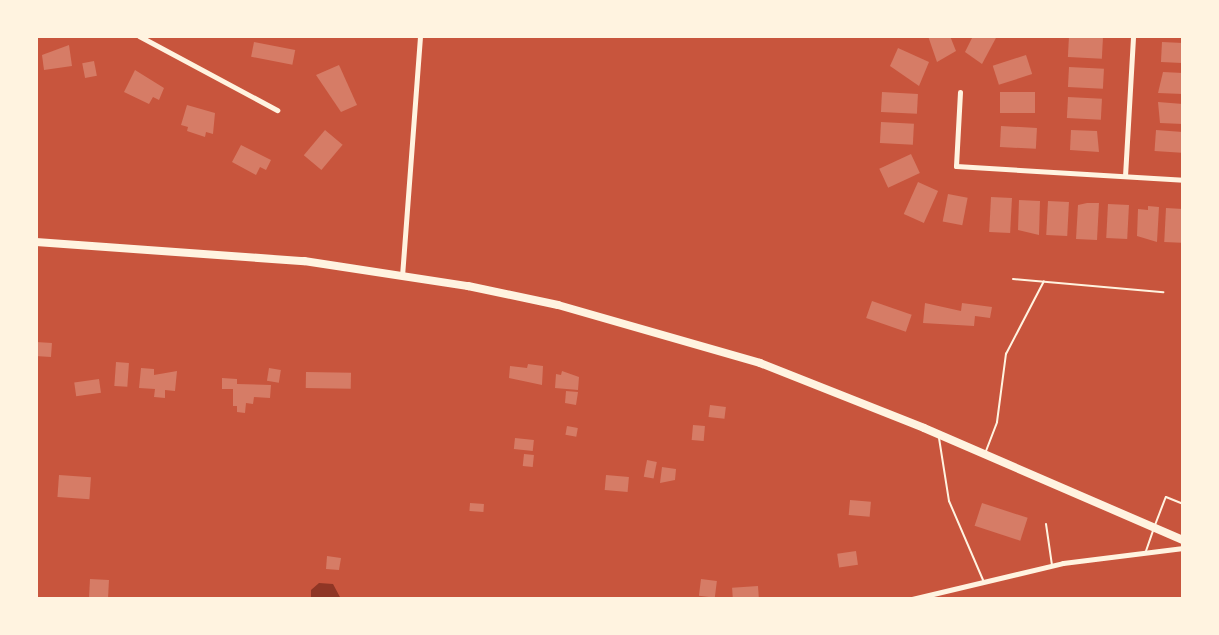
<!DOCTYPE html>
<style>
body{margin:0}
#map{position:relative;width:1219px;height:635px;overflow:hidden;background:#c8553d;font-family:Lato,sans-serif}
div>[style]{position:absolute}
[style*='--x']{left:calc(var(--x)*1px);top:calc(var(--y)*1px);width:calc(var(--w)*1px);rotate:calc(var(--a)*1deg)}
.water>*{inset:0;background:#8f3625}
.building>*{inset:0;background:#d67c66;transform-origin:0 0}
.service>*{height:2px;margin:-1px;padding:0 1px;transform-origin:1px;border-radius:1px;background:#fff3e0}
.minor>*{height:5px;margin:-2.5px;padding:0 2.5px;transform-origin:2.5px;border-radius:2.5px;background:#fff3e0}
.primary>*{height:8px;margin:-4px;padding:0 4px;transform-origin:4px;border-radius:4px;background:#fff3e0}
span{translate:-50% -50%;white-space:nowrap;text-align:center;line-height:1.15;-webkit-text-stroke:5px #fff3e0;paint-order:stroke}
.frame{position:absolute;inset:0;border:38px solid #fff3e0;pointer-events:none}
</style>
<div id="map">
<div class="water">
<div style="clip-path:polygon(319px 583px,333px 584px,341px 599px,311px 599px,311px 590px)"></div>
</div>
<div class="building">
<div style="clip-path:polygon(928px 36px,950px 36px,956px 51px,937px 62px)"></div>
<div style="clip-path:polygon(973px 36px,997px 36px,982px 64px,965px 52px)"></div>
<div style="left:1069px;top:36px;width:34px;height:21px;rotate:3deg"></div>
<div style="left:254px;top:42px;width:42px;height:15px;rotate:11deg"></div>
<div style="left:1162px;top:42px;width:21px;height:20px;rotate:3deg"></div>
<div style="clip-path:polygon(69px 45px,72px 66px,44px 70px,42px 55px)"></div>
<div style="clip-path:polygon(898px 48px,929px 62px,919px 86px,890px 66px)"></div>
<div style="left:1026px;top:55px;width:20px;height:35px;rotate:72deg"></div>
<div style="left:94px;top:61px;width:15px;height:12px;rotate:79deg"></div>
<div style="clip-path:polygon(339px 65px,357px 105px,341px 112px,316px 75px)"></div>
<div style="left:1069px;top:67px;width:35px;height:20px;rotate:3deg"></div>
<div style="clip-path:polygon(135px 70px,164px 88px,159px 100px,153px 97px,149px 104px,124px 92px)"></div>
<div style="clip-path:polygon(1163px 72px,1183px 73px,1183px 94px,1158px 93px)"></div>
<div style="left:882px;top:92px;width:36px;height:20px;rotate:3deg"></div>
<div style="left:1035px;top:92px;width:21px;height:35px;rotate:90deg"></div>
<div style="left:1068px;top:97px;width:34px;height:21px;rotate:3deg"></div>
<div style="clip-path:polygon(1158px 102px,1183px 104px,1183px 124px,1160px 123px)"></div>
<div style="clip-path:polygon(187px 105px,215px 113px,213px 134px,206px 132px,205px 137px,187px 131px,188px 127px,181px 125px)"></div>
<div style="left:881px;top:122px;width:33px;height:21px;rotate:3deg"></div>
<div style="left:1001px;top:126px;width:36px;height:21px;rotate:3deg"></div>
<div style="left:325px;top:130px;width:23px;height:33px;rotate:40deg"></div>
<div style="clip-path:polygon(1071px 130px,1097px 131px,1099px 152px,1070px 150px)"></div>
<div style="left:1156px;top:130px;width:27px;height:21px;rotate:4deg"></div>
<div style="clip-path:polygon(241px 145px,271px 160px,266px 170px,260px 167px,256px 175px,232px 162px)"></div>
<div style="left:911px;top:154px;width:21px;height:35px;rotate:65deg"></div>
<div style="left:918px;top:182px;width:22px;height:35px;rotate:24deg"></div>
<div style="left:948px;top:194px;width:20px;height:28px;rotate:11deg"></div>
<div style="left:991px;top:197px;width:21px;height:35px;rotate:3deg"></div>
<div style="clip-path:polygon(1019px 200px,1040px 201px,1039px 235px,1018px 230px)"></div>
<div style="left:1048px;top:201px;width:21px;height:34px;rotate:3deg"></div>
<div style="clip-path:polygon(1087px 203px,1099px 203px,1097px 240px,1076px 239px,1078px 205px)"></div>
<div style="left:1108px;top:204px;width:21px;height:34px;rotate:3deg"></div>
<div style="clip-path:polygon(1148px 206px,1159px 207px,1157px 242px,1137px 236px,1138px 209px,1148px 210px)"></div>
<div style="left:1166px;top:208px;width:17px;height:34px;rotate:3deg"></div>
<div style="left:872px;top:301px;width:42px;height:18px;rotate:19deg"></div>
<div style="clip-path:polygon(925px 303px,961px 311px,962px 303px,992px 307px,990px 318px,975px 316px,974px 326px,923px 323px)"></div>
<div style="left:36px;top:342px;width:16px;height:14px;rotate:4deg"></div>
<div style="left:116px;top:362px;width:13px;height:24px;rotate:4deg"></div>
<div style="clip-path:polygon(528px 364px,543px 366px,542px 385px,509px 378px,510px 366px,527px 368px)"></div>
<div style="clip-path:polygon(141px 368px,154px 369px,154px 375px,177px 371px,175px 391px,165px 390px,165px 398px,154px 397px,155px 389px,139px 388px)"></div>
<div style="left:269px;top:368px;width:12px;height:13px;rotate:9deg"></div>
<div style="clip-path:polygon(562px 371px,579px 377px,578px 390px,555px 388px,556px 374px,561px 375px)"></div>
<div style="left:306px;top:372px;width:45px;height:16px;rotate:1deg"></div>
<div style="clip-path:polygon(222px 378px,237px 379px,237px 384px,271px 385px,270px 398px,254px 397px,253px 404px,246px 403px,245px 413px,237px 412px,237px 406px,233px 406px,233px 389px,222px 389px)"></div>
<div style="left:99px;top:379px;width:14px;height:25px;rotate:82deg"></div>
<div style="clip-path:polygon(566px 391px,578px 392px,576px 405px,565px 403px)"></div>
<div style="left:710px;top:405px;width:16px;height:12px;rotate:7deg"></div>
<div style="left:693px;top:425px;width:12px;height:15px;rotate:5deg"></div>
<div style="left:567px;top:426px;width:11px;height:9px;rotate:10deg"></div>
<div style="left:515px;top:438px;width:19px;height:11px;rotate:6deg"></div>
<div style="left:524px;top:454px;width:10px;height:12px;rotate:6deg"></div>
<div style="left:647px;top:460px;width:10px;height:17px;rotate:11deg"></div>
<div style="clip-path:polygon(662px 467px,676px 469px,675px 480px,660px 483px)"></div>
<div style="left:59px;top:475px;width:32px;height:22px;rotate:4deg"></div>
<div style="left:606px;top:475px;width:23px;height:15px;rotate:5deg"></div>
<div style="left:850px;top:500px;width:21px;height:15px;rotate:5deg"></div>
<div style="left:470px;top:503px;width:14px;height:8px;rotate:4deg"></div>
<div style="left:982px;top:503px;width:48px;height:24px;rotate:18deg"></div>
<div style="left:856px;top:551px;width:14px;height:19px;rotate:82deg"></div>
<div style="clip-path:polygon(327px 556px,341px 558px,339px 570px,326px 569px)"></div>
<div style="left:90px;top:579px;width:19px;height:20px;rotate:3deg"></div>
<div style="left:701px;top:579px;width:16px;height:17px;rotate:7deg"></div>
<div style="left:758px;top:586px;width:13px;height:26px;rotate:86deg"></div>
</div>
<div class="service">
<div style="--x:1013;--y:279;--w:151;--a:5"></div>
<div style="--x:939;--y:438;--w:64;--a:81"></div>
<div style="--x:949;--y:501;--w:86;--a:66.7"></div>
<div style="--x:986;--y:451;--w:31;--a:-69"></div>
<div style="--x:997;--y:422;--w:69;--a:-82.5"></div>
<div style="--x:1006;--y:354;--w:82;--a:-62.5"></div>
<div style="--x:1046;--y:524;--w:41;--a:81.7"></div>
<div style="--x:1155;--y:525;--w:30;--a:-69"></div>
<div style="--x:1166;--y:497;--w:18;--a:22"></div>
<div style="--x:1146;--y:551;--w:21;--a:-71"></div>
</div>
<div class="minor">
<div style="--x:139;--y:36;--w:157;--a:28.2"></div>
<div style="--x:960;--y:92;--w:74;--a:93.1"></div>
<div style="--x:956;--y:166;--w:227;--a:3.5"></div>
<div style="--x:1125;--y:176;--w:140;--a:-86.7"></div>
<div style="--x:402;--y:276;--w:241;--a:-85.7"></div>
<div style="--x:912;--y:599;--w:155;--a:-13.4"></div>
<div style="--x:1063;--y:563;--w:121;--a:-7.1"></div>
</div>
<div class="primary">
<div style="--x:36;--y:242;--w:269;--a:4.1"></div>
<div style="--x:304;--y:261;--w:166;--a:8.7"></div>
<div style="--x:468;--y:286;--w:92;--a:11.9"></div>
<div style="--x:558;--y:305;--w:210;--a:16"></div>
<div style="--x:760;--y:363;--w:176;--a:21.6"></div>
<div style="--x:924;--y:428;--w:282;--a:23.4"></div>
</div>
<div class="frame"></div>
</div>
